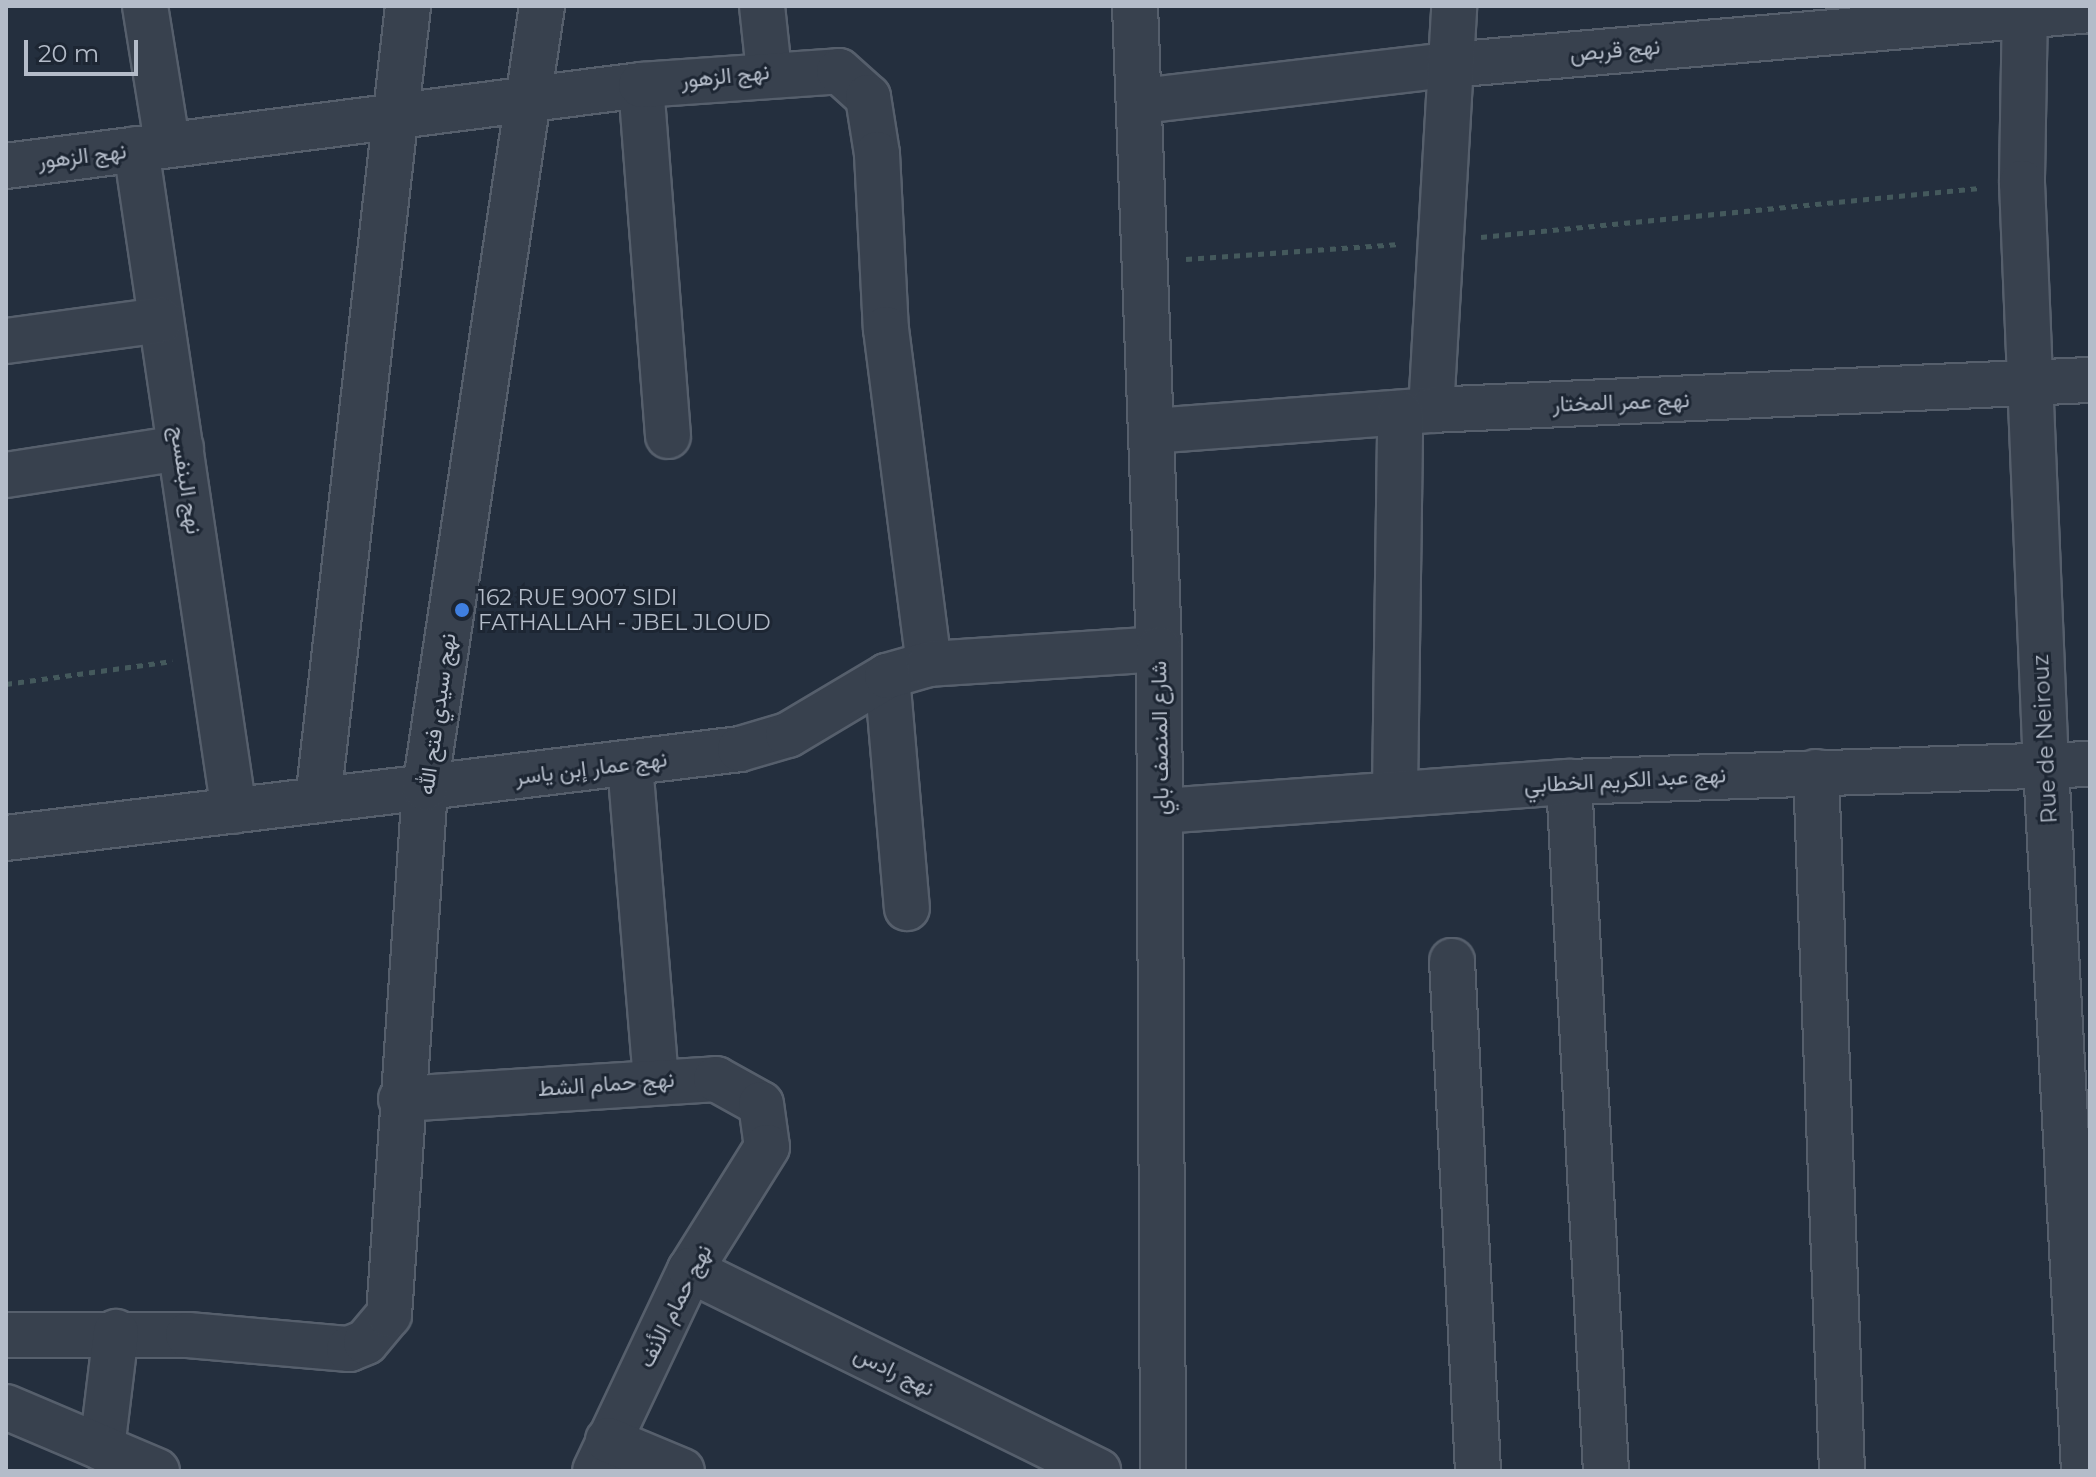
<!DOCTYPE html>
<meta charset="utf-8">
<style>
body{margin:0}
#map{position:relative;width:2096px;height:1477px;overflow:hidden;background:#242f3e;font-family:Montserrat,Vazirmatn,sans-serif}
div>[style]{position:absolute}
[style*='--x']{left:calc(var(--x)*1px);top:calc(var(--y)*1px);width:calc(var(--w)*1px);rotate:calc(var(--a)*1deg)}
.path>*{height:5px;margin-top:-2.5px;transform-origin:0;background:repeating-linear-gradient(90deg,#44595c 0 6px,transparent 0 12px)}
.roads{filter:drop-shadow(2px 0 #565f6c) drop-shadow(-2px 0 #565f6c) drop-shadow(0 2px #565f6c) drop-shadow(0 -2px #565f6c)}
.minor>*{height:44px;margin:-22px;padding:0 22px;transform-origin:22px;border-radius:22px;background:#38414e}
.tertiary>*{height:44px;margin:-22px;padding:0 22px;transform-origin:22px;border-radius:22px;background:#38414e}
.dots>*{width:22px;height:22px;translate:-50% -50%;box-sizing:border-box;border:4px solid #1d2633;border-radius:50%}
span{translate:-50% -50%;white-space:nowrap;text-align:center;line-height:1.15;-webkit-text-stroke:6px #1d2633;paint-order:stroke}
.street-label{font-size:22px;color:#b4bcc9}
.poi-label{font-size:22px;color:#b4bcc9}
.left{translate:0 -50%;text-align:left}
.frame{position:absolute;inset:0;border:8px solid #b4bcc9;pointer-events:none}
.scale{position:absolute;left:24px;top:40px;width:114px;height:36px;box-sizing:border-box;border:4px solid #b4bcc9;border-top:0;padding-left:10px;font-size:24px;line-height:28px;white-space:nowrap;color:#b4bcc9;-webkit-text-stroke:6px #1d2633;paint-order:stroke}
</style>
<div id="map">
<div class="path">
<div style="--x:1481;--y:237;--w:501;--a:-5.61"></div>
<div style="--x:1186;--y:259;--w:214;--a:-4"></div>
<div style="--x:6;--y:684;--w:168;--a:-7.9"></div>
</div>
<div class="roads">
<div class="minor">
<div style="--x:145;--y:6;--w:138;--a:80.8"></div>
<div style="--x:762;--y:6;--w:66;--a:83.9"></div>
<div style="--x:2025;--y:6;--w:177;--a:91"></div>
<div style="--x:2022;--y:183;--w:584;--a:87.65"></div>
<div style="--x:2046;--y:767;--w:705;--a:86.91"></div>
<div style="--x:641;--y:85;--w:352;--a:85.6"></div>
<div style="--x:1141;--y:101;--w:310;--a:-6.7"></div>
<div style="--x:1449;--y:65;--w:643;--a:-4.9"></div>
<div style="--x:136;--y:149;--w:669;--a:81.58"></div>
<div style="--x:6;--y:166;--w:640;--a:-7.27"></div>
<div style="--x:641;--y:85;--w:198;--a:-4"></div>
<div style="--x:839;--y:71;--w:39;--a:42"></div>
<div style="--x:868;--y:97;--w:58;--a:81"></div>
<div style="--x:877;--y:154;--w:175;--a:87.1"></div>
<div style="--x:886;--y:329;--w:338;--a:82.7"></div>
<div style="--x:6;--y:341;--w:156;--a:-7.7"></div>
<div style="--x:1431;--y:410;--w:405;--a:-86.7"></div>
<div style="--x:1152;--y:431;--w:280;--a:-4.3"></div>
<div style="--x:1431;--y:410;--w:660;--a:-2.61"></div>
<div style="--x:6;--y:475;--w:177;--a:-8.8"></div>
<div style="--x:887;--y:676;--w:233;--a:85.1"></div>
<div style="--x:630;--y:764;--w:316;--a:85.3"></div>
<div style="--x:1816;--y:772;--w:699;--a:87.87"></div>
<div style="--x:1569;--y:782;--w:690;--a:86.93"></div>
<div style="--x:1395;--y:792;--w:379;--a:-89.2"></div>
<div style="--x:318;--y:800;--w:799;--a:-83.53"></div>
<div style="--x:1161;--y:811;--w:409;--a:-4.1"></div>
<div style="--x:1569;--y:782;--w:521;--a:-1.98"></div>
<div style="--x:6;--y:838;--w:739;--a:-6.91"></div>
<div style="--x:740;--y:749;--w:50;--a:-16.3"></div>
<div style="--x:788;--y:735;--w:115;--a:-30.8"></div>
<div style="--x:887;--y:676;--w:44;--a:-15.9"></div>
<div style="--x:929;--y:664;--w:230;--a:-3.7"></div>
<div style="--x:1452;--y:961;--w:511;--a:87.08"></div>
<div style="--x:401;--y:1099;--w:316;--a:-3.6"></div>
<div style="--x:716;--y:1079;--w:51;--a:29.1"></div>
<div style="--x:761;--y:1104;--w:43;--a:82.1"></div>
<div style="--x:767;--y:1147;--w:145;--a:122"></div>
<div style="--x:690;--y:1270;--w:222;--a:115.3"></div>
<div style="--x:690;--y:1270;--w:455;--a:26.2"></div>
<div style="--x:6;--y:1335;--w:182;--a:0"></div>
<div style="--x:188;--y:1335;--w:162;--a:5"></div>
<div style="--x:349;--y:1349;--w:18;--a:-22"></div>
<div style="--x:366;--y:1342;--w:35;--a:-50"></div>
<div style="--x:389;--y:1315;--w:528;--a:-86.09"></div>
<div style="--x:425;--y:788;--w:791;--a:-81.49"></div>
<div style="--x:608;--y:1440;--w:80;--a:22.7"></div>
<div style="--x:102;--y:1448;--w:117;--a:-83.1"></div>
</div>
<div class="tertiary">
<div style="--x:1135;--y:6;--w:643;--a:87.86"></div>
<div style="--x:1159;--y:649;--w:822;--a:89.72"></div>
<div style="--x:6;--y:1407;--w:164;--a:23"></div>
</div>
</div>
<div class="dots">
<div style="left:462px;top:610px;background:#3f7fe0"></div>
</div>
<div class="street-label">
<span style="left:1615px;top:50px;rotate:-5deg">نهج قربص</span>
<span style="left:725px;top:76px;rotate:-6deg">نهج الزهور</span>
<span style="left:82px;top:156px;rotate:-7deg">نهج الزهور</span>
<span style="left:1621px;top:402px;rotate:-2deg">نهج عمر المختار</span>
<span style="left:186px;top:480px;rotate:81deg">نهج البنفسج</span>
<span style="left:437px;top:714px;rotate:-82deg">نهج سيدي فتح الله</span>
<span style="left:1160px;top:738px;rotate:-91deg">شارع المنصف باي</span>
<span style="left:2045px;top:739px;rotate:-93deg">Rue de Neirouz</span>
<span style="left:591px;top:768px;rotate:-7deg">نهج عمار إبن ياسر</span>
<span style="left:1625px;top:780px;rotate:-3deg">نهج عبد الكريم الخطابي</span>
<span style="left:606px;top:1084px;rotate:-4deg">نهج حمام الشط</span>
<span style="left:675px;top:1306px;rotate:-63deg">نهج حمام الأنف</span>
<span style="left:894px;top:1371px;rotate:26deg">نهج رادس</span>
</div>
<div class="poi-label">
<span class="left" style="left:478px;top:610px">162 RUE 9007 SIDI<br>FATHALLAH - JBEL JLOUD</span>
</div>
<div class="frame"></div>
<div class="scale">20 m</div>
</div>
